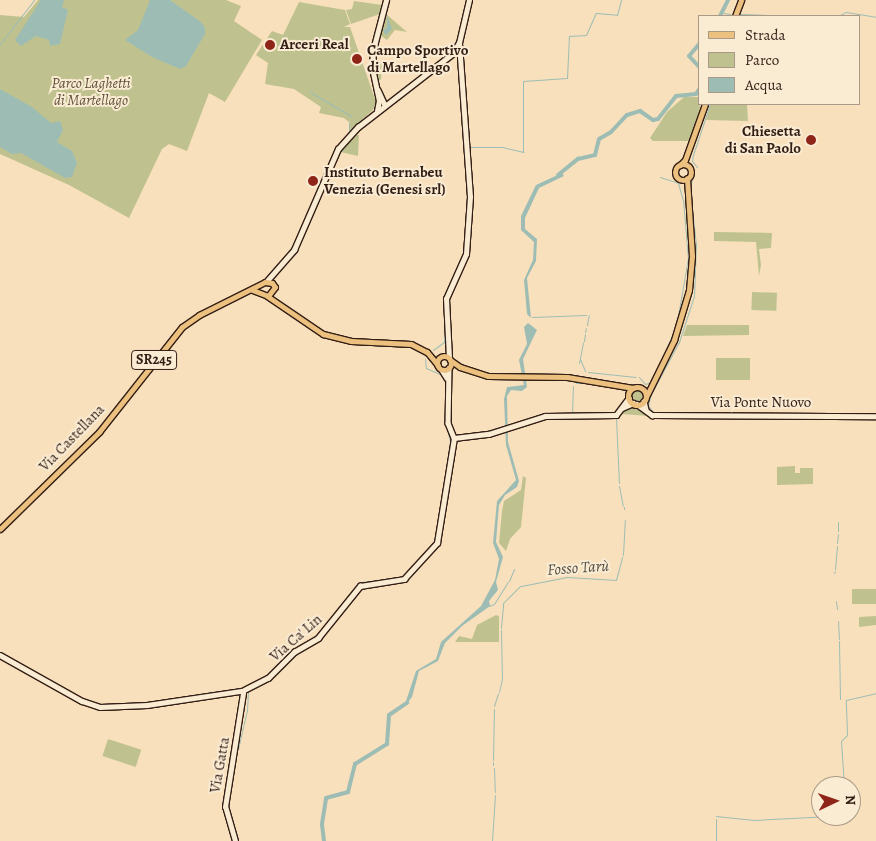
<!DOCTYPE html>
<meta charset="utf-8">
<style>
body{margin:0}
#map{position:relative;width:876px;height:841px;overflow:hidden;background:#f8e0bc;font-family:Alegreya,serif}
div>[style]{position:absolute}
[style*='--x']{left:calc(var(--x)*1px);top:calc(var(--y)*1px);width:calc(var(--w)*1px);rotate:calc(var(--a)*1deg)}
.green>*{inset:0;background:#bfc28f;transform-origin:0 0}
.round{border-radius:50%}
.water>*{inset:0;background:#9dbdb4}
.stream>*{height:1px;margin:-0.5px;padding:0 0.5px;transform-origin:0.5px;border-radius:0.5px;background:#9dbdb4}
.river>*{height:4px;margin:-2px;padding:0 2px;transform-origin:2px;border-radius:2px;background:#9dbdb4}
.roads{filter:drop-shadow(1px 0 #331e15) drop-shadow(-1px 0 #331e15) drop-shadow(0 1px #331e15) drop-shadow(0 -1px #331e15)}
.secondary>*{height:4.5px;margin:-2.25px;padding:0 2.25px;transform-origin:2.25px;border-radius:2.25px;background:#faebd3}
.primary>*{height:5px;margin:-2.5px;padding:0 2.5px;transform-origin:2.5px;border-radius:2.5px;background:#ecc07e}
.primary>.ring{margin:-2.5px;padding:0;box-sizing:content-box;background:none;border:5px solid #ecc07e;border-radius:50%}
.dots>*{width:14px;height:14px;translate:-50% -50%;box-sizing:border-box;border:2px solid #faebd3;border-radius:50%}
span{translate:-50% -50%;white-space:nowrap;text-align:center;line-height:1.15;-webkit-text-stroke:4px #faebd3;paint-order:stroke}
.shield-label span{padding:1px 4px;background:#faebd3;border:1px solid;border-radius:4px;-webkit-text-stroke-width:0}
.shield-label{font-size:14px;color:#331e15;font-weight:700}
.poi-label{font-size:15px;color:#331e15;font-weight:700}
.left{translate:0 -50%;text-align:left}
.right{translate:-100% -50%;text-align:right}
.park-label{font-size:15px;color:#5d4f3a;font-style:italic}
.street-label{font-size:15px;color:#331e15}
.water-label{font-size:16px;color:#534e45;font-style:italic}
.legend{position:absolute;left:698px;top:15px;width:162px;height:90px;box-sizing:border-box;background:#faebd3;border:1px solid #aa9987;margin:0;padding:6px 9px;list-style:none;font-size:15px;color:#331e15}
.legend li{display:flex;align-items:center;gap:10px;height:25px}
.legend b{width:25px;border:1px solid #aa9987}
.north{position:absolute;left:811px;top:776px;width:50px;height:50px;box-sizing:border-box;background:#faebd3;border:1px solid #aa9987;border-radius:50%;rotate:87deg;font-size:14px;font-weight:700;line-height:20px;text-align:center;color:#331e15}
.north::after{content:'';display:block;margin:auto;width:18px;height:22px;background:#8f2418;clip-path:polygon(50% 0,100% 100%,50% 72%,0 100%)}
</style>
<div id="map">
<div class="green">
<div style="clip-path:polygon(38px 0,226px 0,241px 6px,234px 21px,262px 40px,225px 102px,209px 93px,187px 151px,169px 144px,162px 149px,129px 218px,69px 185px,0 154px,0 15px,24px 17px)"></div>
<div style="clip-path:polygon(354px 1px,382px 5px,383px 5px,380px 14px,351px 24px,346px 10px,352px 9px)"></div>
<div style="clip-path:polygon(299px 2px,345px 10px,350px 24px,344px 27px,350px 27px,376px 102px,373px 110px,350px 130px,350px 123px,344px 118px,319px 113px,321px 107px,294px 89px,265px 84px,268px 63px,256px 55px,272px 31px,283px 35px)"></div>
<div style="clip-path:polygon(385px 13px,400px 26px,407px 32px,395px 30px,387px 40px,380px 35px)"></div>
<div style="clip-path:polygon(375px 62px,382px 64px,381px 80px,377px 79px)"></div>
<div style="clip-path:polygon(684px 97px,700px 97px,700px 108px,690px 141px,653px 141px,650px 138px,667px 112px)"></div>
<div style="clip-path:polygon(711px 104px,747px 104px,748px 121px,706px 120px)"></div>
<div style="clip-path:polygon(353px 135px,359px 135px,358px 156px,340px 152px)"></div>
<div style="clip-path:polygon(714px 232px,772px 233px,771px 248px,759px 249px,761px 265px,759px 276px,756px 242px,714px 241px)"></div>
<div style="left:752px;top:292px;width:25px;height:18px;rotate:2deg"></div>
<div style="clip-path:polygon(687px 325px,749px 325px,749px 335px,683px 336px)"></div>
<div style="left:716px;top:358px;width:34px;height:22px"></div>
<div class="round" style="left:629px;top:388px;width:16px;height:16px"></div>
<div style="clip-path:polygon(630px 405px,641px 409px,649px 416px,622px 414px)"></div>
<div style="clip-path:polygon(795px 466px,795px 473px,800px 473px,800px 468px,813px 468px,813px 484px,777px 485px,777px 467px)"></div>
<div style="clip-path:polygon(523px 476px,526px 478px,521px 527px,510px 539px,506px 551px,499px 543px,502px 511px,504px 501px,521px 490px)"></div>
<div style="left:876px;top:589px;width:15px;height:24px;rotate:90deg"></div>
<div style="clip-path:polygon(496px 615px,499px 616px,499px 642px,455px 642px,459px 636px,472px 639px,477px 625px)"></div>
<div style="clip-path:polygon(876px 616px,876px 625px,859px 627px,859px 617px)"></div>
<div style="left:108px;top:739px;width:35px;height:18px;rotate:18deg"></div>
</div>
<div class="water">
<div style="clip-path:polygon(41px 0,64px 0,62px 7px,68px 10px,60px 44px,50px 46px,49px 40px,36px 36px,21px 46px,15px 40px)"></div>
<div style="clip-path:polygon(150px 0,170px 0,201px 22px,205px 28px,205px 34px,186px 66px,180px 69px,152px 57px,125px 40px,138px 30px)"></div>
<div style="clip-path:polygon(387px 16px,392px 29px,386px 35px,383px 31px,387px 27px)"></div>
<div style="clip-path:polygon(0 89px,32px 107px,51px 123px,60px 121px,63px 130px,57px 142px,72px 151px,77px 163px,72px 177px,65px 178px,21px 153px,12px 154px,0 147px)"></div>
<div style="clip-path:polygon(562px 173px,564px 176px,539px 188px,525px 218px,525px 229px,537px 239px,536px 261px,527px 278px,531px 318px,527px 314px,524px 280px,533px 260px,534px 242px,521px 230px,521px 216px,536px 185px)"></div>
<div style="clip-path:polygon(528px 323px,537px 330px,523px 359px,527px 387px,522px 391px,511px 390px,507px 396px,508px 442px,519px 481px,517px 487px,505px 495px,499px 505px,496px 542px,503px 557px,496px 582px,498px 590px,489px 601px,490px 606px,462px 626px,445px 643px,438px 661px,419px 671px,412px 697px,404px 707px,416px 671px,436px 659px,441px 642px,481px 606px,495px 580px,499px 559px,493px 543px,497px 501px,516px 480px,506px 445px,504px 399px,507px 387px,524px 385px,519px 360px,527px 344px,524px 327px)"></div>
</div>
<div class="stream">
<div style="--x:724;--y:13;--w:6;--a:9"></div>
<div style="--x:740;--y:14;--w:54;--a:2.1"></div>
<div style="--x:838;--y:16;--w:9;--a:-27"></div>
<div style="--x:846;--y:12;--w:30;--a:9"></div>
<div style="--x:0;--y:44;--w:56;--a:-52.3"></div>
<div style="--x:310;--y:92;--w:48;--a:30.3"></div>
<div style="--x:349;--y:130;--w:7;--a:-90"></div>
<div style="--x:470;--y:147;--w:32;--a:0"></div>
<div style="--x:502;--y:147;--w:22;--a:13"></div>
<div style="--x:523;--y:152;--w:71;--a:-90"></div>
<div style="--x:523;--y:81;--w:44;--a:-3.9"></div>
<div style="--x:567;--y:78;--w:42;--a:-87.3"></div>
<div style="--x:569;--y:36;--w:17;--a:-3"></div>
<div style="--x:586;--y:35;--w:24;--a:-66"></div>
<div style="--x:596;--y:13;--w:21;--a:5"></div>
<div style="--x:617;--y:15;--w:16;--a:-75"></div>
<div style="--x:697;--y:167;--w:8;--a:-130"></div>
<div style="--x:692;--y:161;--w:6;--a:-81"></div>
<div style="--x:693;--y:155;--w:54;--a:-71.6"></div>
<div style="--x:660;--y:177;--w:19;--a:18"></div>
<div style="--x:678;--y:183;--w:18;--a:74"></div>
<div style="--x:683;--y:200;--w:58;--a:85.1"></div>
<div style="--x:688;--y:258;--w:65;--a:99.8"></div>
<div style="--x:690;--y:185;--w:5;--a:-68"></div>
<div style="--x:447;--y:291;--w:23;--a:-65"></div>
<div style="--x:532;--y:317;--w:54;--a:-2.1"></div>
<div style="--x:588;--y:318;--w:3;--a:-72"></div>
<div style="--x:587;--y:325;--w:6;--a:-81"></div>
<div style="--x:585;--y:332;--w:4;--a:-76"></div>
<div style="--x:584;--y:341;--w:7;--a:-82"></div>
<div style="--x:433;--y:350;--w:14;--a:-36"></div>
<div style="--x:444;--y:342;--w:32;--a:-90"></div>
<div style="--x:665;--y:352;--w:26;--a:-67"></div>
<div style="--x:425;--y:359;--w:9;--a:84"></div>
<div style="--x:426;--y:368;--w:17;--a:24"></div>
<div style="--x:442;--y:375;--w:8;--a:67"></div>
<div style="--x:445;--y:382;--w:38;--a:88"></div>
<div style="--x:580;--y:359;--w:13;--a:67"></div>
<div style="--x:579;--y:363;--w:21;--a:-79"></div>
<div style="--x:588;--y:372;--w:48;--a:5.9"></div>
<div style="--x:639;--y:377;--w:9;--a:49"></div>
<div style="--x:645;--y:384;--w:6;--a:-18"></div>
<div style="--x:576;--y:383;--w:5;--a:0"></div>
<div style="--x:652;--y:411;--w:7;--a:-124"></div>
<div style="--x:648;--y:405;--w:11;--a:-75"></div>
<div style="--x:651;--y:394;--w:59;--a:-61.7"></div>
<div style="--x:679;--y:342;--w:48;--a:-71.9"></div>
<div style="--x:694;--y:296;--w:51;--a:-87.8"></div>
<div style="--x:696;--y:245;--w:46;--a:-96.2"></div>
<div style="--x:572;--y:414;--w:28;--a:-88"></div>
<div style="--x:606;--y:417;--w:10;--a:6"></div>
<div style="--x:616;--y:418;--w:65;--a:87.4"></div>
<div style="--x:446;--y:424;--w:17;--a:77"></div>
<div style="--x:450;--y:441;--w:25;--a:97"></div>
<div style="--x:619;--y:486;--w:20;--a:79"></div>
<div style="--x:443;--y:494;--w:26;--a:-81"></div>
<div style="--x:624;--y:507;--w:2;--a:90"></div>
<div style="--x:838;--y:531;--w:9;--a:-90"></div>
<div style="--x:837;--y:543;--w:9;--a:-84"></div>
<div style="--x:623;--y:555;--w:35;--a:-87"></div>
<div style="--x:835;--y:569;--w:23;--a:-85"></div>
<div style="--x:834;--y:573;--w:2;--a:-63"></div>
<div style="--x:509;--y:581;--w:13;--a:-67"></div>
<div style="--x:521;--y:586;--w:47;--a:-11.1"></div>
<div style="--x:567;--y:577;--w:49;--a:3.5"></div>
<div style="--x:616;--y:580;--w:24;--a:-75"></div>
<div style="--x:836;--y:601;--w:8;--a:83"></div>
<div style="--x:341;--y:606;--w:31;--a:-50"></div>
<div style="--x:361;--y:582;--w:27;--a:-6"></div>
<div style="--x:489;--y:606;--w:5;--a:-22"></div>
<div style="--x:494;--y:604;--w:26;--a:-58"></div>
<div style="--x:838;--y:621;--w:18;--a:87"></div>
<div style="--x:501;--y:628;--w:25;--a:-85"></div>
<div style="--x:503;--y:603;--w:24;--a:-45"></div>
<div style="--x:839;--y:641;--w:58;--a:89"></div>
<div style="--x:275;--y:668;--w:24;--a:-48"></div>
<div style="--x:291;--y:650;--w:12;--a:-24"></div>
<div style="--x:499;--y:692;--w:13;--a:-77"></div>
<div style="--x:502;--y:679;--w:49;--a:-91.2"></div>
<div style="--x:494;--y:706;--w:13;--a:-72"></div>
<div style="--x:238;--y:749;--w:39;--a:-77"></div>
<div style="--x:247;--y:711;--w:20;--a:-87"></div>
<div style="--x:493;--y:760;--w:51;--a:-88.9"></div>
<div style="--x:493;--y:762;--w:3;--a:90"></div>
<div style="--x:494;--y:768;--w:24;--a:88"></div>
<div style="--x:844;--y:786;--w:45;--a:-93.8"></div>
<div style="--x:841;--y:741;--w:8;--a:-45"></div>
<div style="--x:847;--y:735;--w:35;--a:-92"></div>
<div style="--x:846;--y:700;--w:31;--a:-13"></div>
<div style="--x:223;--y:808;--w:30;--a:75"></div>
<div style="--x:716;--y:816;--w:38;--a:6"></div>
<div style="--x:754;--y:820;--w:77;--a:-3"></div>
<div style="--x:492;--y:841;--w:46;--a:-86.3"></div>
<div style="--x:716;--y:841;--w:22;--a:-90"></div>
</div>
<div class="river">
<div style="--x:720;--y:16;--w:18;--a:-63"></div>
<div style="--x:700;--y:43;--w:17;--a:130"></div>
<div style="--x:689;--y:56;--w:16;--a:47"></div>
<div style="--x:558;--y:175;--w:26;--a:-39"></div>
<div style="--x:578;--y:159;--w:17;--a:-13"></div>
<div style="--x:595;--y:155;--w:16;--a:-76"></div>
<div style="--x:599;--y:139;--w:14;--a:-30"></div>
<div style="--x:611;--y:132;--w:23;--a:-47"></div>
<div style="--x:627;--y:115;--w:14;--a:-17"></div>
<div style="--x:640;--y:111;--w:16;--a:35"></div>
<div style="--x:653;--y:120;--w:5;--a:-11"></div>
<div style="--x:658;--y:119;--w:29;--a:-52"></div>
<div style="--x:676;--y:96;--w:20;--a:-6"></div>
<div style="--x:696;--y:94;--w:7;--a:-56"></div>
<div style="--x:324;--y:841;--w:17;--a:-97"></div>
<div style="--x:322;--y:824;--w:26;--a:-81"></div>
<div style="--x:326;--y:798;--w:23;--a:-15"></div>
<div style="--x:348;--y:792;--w:29;--a:-76"></div>
<div style="--x:355;--y:764;--w:38;--a:-32"></div>
<div style="--x:387;--y:744;--w:29;--a:-86"></div>
<div style="--x:389;--y:715;--w:22;--a:-34"></div>
</div>
<div class="roads">
<div class="secondary">
<div style="--x:378;--y:90;--w:17;--a:65"></div>
<div style="--x:377;--y:111;--w:10;--a:-79"></div>
<div style="--x:379;--y:101;--w:33;--a:-102"></div>
<div style="--x:372;--y:69;--w:19;--a:-87"></div>
<div style="--x:373;--y:50;--w:52;--a:-75.4"></div>
<div style="--x:266;--y:282;--w:43;--a:-48.8"></div>
<div style="--x:294;--y:250;--w:110;--a:-66.5"></div>
<div style="--x:338;--y:149;--w:30;--a:-48"></div>
<div style="--x:358;--y:127;--w:119;--a:-37.8"></div>
<div style="--x:452;--y:54;--w:13;--a:-58"></div>
<div style="--x:459;--y:43;--w:44;--a:-76.9"></div>
<div style="--x:449;--y:358;--w:59;--a:-92.9"></div>
<div style="--x:446;--y:299;--w:49;--a:-66"></div>
<div style="--x:466;--y:254;--w:57;--a:-86"></div>
<div style="--x:470;--y:197;--w:154;--a:-94.1"></div>
<div style="--x:449;--y:368;--w:55;--a:91"></div>
<div style="--x:448;--y:423;--w:16;--a:68"></div>
<div style="--x:442;--y:370;--w:9;--a:58"></div>
<div style="--x:644;--y:401;--w:9;--a:77"></div>
<div style="--x:637;--y:404;--w:19;--a:36"></div>
<div style="--x:652;--y:415;--w:224;--a:0.3"></div>
<div style="--x:622;--y:408;--w:12;--a:-24"></div>
<div style="--x:454;--y:438;--w:35;--a:-7"></div>
<div style="--x:489;--y:434;--w:59;--a:-17.8"></div>
<div style="--x:545;--y:416;--w:71;--a:-0.8"></div>
<div style="--x:616;--y:415;--w:21;--a:-53"></div>
<div style="--x:0;--y:655;--w:94;--a:29.3"></div>
<div style="--x:82;--y:701;--w:19;--a:18"></div>
<div style="--x:100;--y:707;--w:47;--a:-2.4"></div>
<div style="--x:147;--y:705;--w:95;--a:-8.5"></div>
<div style="--x:244;--y:690;--w:27;--a:-27"></div>
<div style="--x:268;--y:678;--w:37;--a:-45"></div>
<div style="--x:294;--y:652;--w:28;--a:-30"></div>
<div style="--x:318;--y:638;--w:67;--a:-51.1"></div>
<div style="--x:360;--y:586;--w:45;--a:-9"></div>
<div style="--x:404;--y:579;--w:49;--a:-47.5"></div>
<div style="--x:437;--y:543;--w:106;--a:-80.8"></div>
<div style="--x:235;--y:841;--w:35;--a:-106"></div>
<div style="--x:225;--y:807;--w:115;--a:-81"></div>
</div>
<div class="primary">
<div style="--x:735;--y:16;--w:17;--a:-69"></div>
<div class="ring" style="left:675px;top:164px;width:11px;height:11px"></div>
<div style="--x:680;--y:165;--w:7;--a:-45"></div>
<div style="--x:685;--y:160;--w:59;--a:-70.3"></div>
<div style="--x:267;--y:296;--w:68;--a:34.2"></div>
<div style="--x:323;--y:334;--w:29;--a:14"></div>
<div style="--x:351;--y:341;--w:60;--a:2.9"></div>
<div style="--x:411;--y:344;--w:18;--a:27"></div>
<div style="--x:427;--y:352;--w:17;--a:50"></div>
<div class="ring" style="left:437px;top:356px;width:9px;height:9px"></div>
<div style="--x:450;--y:360;--w:12;--a:35"></div>
<div style="--x:460;--y:367;--w:29;--a:18"></div>
<div style="--x:488;--y:376;--w:79;--a:0.7"></div>
<div style="--x:567;--y:377;--w:67;--a:9.5"></div>
<div class="ring" style="left:628px;top:387px;width:13px;height:13px"></div>
<div style="--x:646;--y:397;--w:64;--a:-63.8"></div>
<div style="--x:674;--y:340;--w:52;--a:-73.3"></div>
<div style="--x:689;--y:290;--w:34;--a:-85"></div>
<div style="--x:692;--y:256;--w:78;--a:-93.7"></div>
<div style="--x:0;--y:529;--w:139;--a:-44.4"></div>
<div style="--x:99;--y:432;--w:134;--a:-51.7"></div>
<div style="--x:182;--y:327;--w:21;--a:-35"></div>
<div style="--x:199;--y:315;--w:74;--a:-26.6"></div>
<div style="--x:265;--y:282;--w:7;--a:8"></div>
<div style="--x:272;--y:283;--w:5;--a:53"></div>
<div style="--x:275;--y:287;--w:11;--a:128"></div>
<div style="--x:268;--y:296;--w:17;--a:-159"></div>
</div>
</div>
<div class="dots">
<div style="left:270px;top:45px;background:#8f2418"></div>
<div style="left:357px;top:59px;background:#8f2418"></div>
<div style="left:811px;top:140px;background:#8f2418"></div>
<div style="left:313px;top:181px;background:#8f2418"></div>
</div>
<div class="shield-label">
<span style="left:154px;top:360px">SR245</span>
</div>
<div class="poi-label">
<span class="left" style="left:280px;top:45px">Arceri Real</span>
<span class="left" style="left:367px;top:59px">Campo Sportivo<br>di Martellago</span>
<span class="right" style="left:801px;top:140px">Chiesetta<br>di San Paolo</span>
<span class="left" style="left:324px;top:181px">Instituto Bernabeu<br>Venezia (Genesi srl)</span>
</div>
<div class="park-label">
<span style="left:91px;top:92px">Parco Laghetti<br>di Martellago</span>
</div>
<div class="street-label">
<span style="left:761px;top:403px">Via Ponte Nuovo</span>
<span style="left:72px;top:438px;rotate:-46deg">Via Castellana</span>
<span style="left:296px;top:638px;rotate:-41deg">Via Ca' Lin</span>
<span style="left:220px;top:765px;rotate:-80deg">Via Gatta</span>
</div>
<div class="water-label">
<span style="left:578px;top:568px;rotate:-4deg">Fosso Tarù</span>
</div>
<ul class="legend">
<li><b style="height:6px;background:#ecc07e"></b>Strada</li>
<li><b style="height:14px;background:#bfc28f"></b>Parco</li>
<li><b style="height:14px;background:#9dbdb4"></b>Acqua</li>
</ul>
<div class="north">N</div>
</div>
